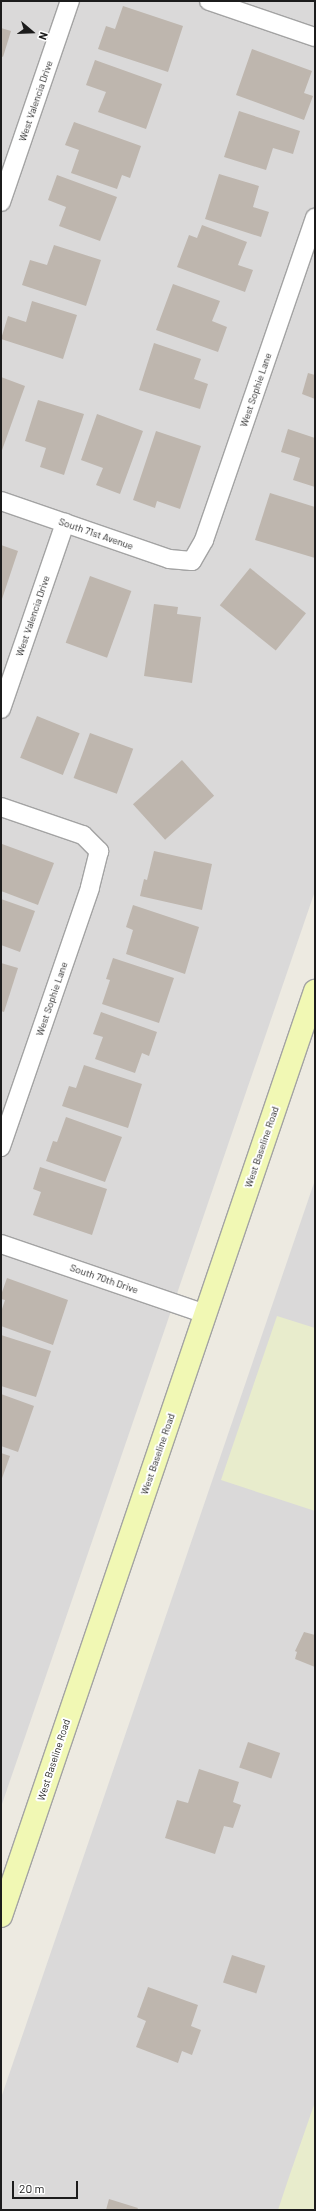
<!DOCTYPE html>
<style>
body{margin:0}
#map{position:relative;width:316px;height:2211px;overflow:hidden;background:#edeae1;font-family:Barlow,sans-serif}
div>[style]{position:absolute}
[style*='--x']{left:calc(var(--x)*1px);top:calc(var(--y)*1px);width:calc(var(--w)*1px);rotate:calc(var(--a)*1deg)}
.residential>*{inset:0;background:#dad9d9}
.farmland>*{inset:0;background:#e8eccc}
.building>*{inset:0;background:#beb6ae;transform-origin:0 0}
.roads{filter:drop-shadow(1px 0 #a3a3a3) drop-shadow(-1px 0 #a3a3a3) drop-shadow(0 1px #a3a3a3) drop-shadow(0 -1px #a3a3a3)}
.street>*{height:18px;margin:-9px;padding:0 9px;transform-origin:9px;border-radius:9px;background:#fff}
.secondary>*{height:22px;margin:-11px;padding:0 11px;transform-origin:11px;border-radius:11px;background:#f1f8b4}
span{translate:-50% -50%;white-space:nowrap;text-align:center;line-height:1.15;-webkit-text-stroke:4px #fff;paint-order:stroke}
.street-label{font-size:10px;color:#1c1c1c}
.frame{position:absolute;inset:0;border:2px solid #1c1c1c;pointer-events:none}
.north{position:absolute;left:12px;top:12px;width:40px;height:40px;-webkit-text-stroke:3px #fff;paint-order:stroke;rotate:109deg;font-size:11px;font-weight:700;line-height:16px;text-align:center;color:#1c1c1c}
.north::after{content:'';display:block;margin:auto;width:14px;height:18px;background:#1c1c1c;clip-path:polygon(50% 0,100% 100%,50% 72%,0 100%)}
.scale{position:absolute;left:12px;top:2181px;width:66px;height:18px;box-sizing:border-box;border:2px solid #1c1c1c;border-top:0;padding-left:5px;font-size:12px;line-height:14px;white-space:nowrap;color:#1c1c1c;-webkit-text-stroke:3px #fff;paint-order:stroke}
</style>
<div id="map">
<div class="residential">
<div style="clip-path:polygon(1px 1px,315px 1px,315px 891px,1px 1807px)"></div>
<div style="clip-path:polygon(315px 1180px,315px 2210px,1px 2210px,1px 2098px)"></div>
</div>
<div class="farmland">
<div style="clip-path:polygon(277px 1316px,315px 1328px,315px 1511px,221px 1480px)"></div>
<div style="clip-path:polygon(315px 2102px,315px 2210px,278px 2210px,289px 2177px)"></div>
</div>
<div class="building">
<div style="clip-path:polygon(123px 6px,183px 26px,168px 72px,98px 49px,106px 26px,115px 29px)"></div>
<div style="clip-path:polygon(1px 28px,11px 31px,3px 57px,1px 56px)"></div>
<div style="clip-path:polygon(252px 49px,312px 71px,304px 93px,313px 96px,304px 120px,236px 95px)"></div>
<div style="clip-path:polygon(95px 60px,162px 84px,146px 129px,98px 112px,106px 92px,86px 85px)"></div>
<div style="clip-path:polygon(239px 111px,300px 131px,293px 154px,273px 148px,266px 170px,224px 157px)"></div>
<div style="clip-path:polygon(74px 122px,141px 146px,130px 178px,122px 175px,117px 189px,71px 173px,79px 150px,65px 145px)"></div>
<div style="clip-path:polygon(219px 174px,259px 186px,253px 207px,269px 212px,261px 237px,205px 219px)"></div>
<div style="clip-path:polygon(57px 175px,117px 197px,100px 241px,59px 226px,66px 207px,48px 200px)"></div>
<div style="clip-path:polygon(202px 225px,247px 242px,238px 265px,253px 270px,245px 292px,177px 267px,189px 235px,197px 238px)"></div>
<div style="clip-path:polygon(54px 245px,101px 260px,86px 306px,22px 285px,30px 260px,47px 265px)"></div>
<div style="clip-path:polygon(173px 284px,220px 301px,212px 321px,227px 327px,218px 352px,156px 330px)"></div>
<div style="clip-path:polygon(32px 301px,77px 315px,63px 359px,1px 339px,8px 316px,26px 322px)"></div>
<div style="clip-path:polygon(154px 343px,201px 359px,194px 379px,208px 384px,200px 409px,139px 390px)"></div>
<div style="clip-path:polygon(308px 373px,315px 375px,315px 399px,302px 394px)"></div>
<div style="clip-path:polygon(1px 377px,25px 386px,1px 453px)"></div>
<div style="clip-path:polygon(38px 400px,84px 414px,64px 475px,40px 467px,46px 448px,25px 441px)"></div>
<div style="clip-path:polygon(97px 414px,143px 431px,120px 494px,96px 485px,103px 468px,81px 460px)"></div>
<div style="clip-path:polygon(288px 429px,315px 438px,315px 487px,293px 480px,300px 458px,281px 452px)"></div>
<div style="clip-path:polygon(156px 431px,201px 446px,180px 509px,157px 501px,155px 508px,133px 500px)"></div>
<div style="clip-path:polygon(270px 493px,315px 507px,315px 558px,255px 540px)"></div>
<div style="clip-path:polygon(1px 545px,18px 551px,1px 602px)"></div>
<div style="left:250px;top:568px;width:72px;height:48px;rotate:39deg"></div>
<div style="left:90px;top:576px;width:44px;height:71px;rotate:20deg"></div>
<div style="clip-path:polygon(154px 604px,178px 607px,177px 614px,201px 617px,192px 683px,144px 676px)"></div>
<div style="left:37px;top:716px;width:46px;height:45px;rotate:22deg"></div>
<div style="left:90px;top:733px;width:46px;height:48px;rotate:20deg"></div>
<div style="left:182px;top:760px;width:48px;height:66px;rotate:48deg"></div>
<div style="clip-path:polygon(2px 844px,54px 863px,38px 905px,1px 891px)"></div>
<div style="clip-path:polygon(154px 851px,212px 864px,202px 910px,140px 896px,144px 879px,147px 880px)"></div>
<div style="clip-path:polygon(1px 899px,35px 911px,20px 952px,1px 945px)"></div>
<div style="clip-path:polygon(133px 905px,199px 927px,185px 974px,126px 954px,133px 930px,126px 927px)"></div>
<div style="clip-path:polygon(113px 958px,174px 978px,159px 1023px,102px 1004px,110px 980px,106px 979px)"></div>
<div style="clip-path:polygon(1px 963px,18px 968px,4px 1012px,1px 1011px)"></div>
<div style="clip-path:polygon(101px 1012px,157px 1032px,149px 1056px,142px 1053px,135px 1073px,95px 1059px,103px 1037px,93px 1034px)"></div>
<div style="clip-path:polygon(84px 1065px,142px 1084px,128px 1128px,62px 1106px,69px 1086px,76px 1088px)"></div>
<div style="clip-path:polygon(66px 1117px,122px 1137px,105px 1182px,46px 1161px,53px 1141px,57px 1142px)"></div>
<div style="clip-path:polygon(40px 1167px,107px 1189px,92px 1235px,33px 1215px,41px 1192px,33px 1189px)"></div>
<div style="clip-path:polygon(7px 1278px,68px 1300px,53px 1345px,1px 1326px,1px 1312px,5px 1300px,1px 1299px,1px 1295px)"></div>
<div style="clip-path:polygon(1px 1335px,51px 1351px,36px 1397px,1px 1386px)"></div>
<div style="clip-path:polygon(1px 1394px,34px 1406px,18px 1452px,1px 1446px)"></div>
<div style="clip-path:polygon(1px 1453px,10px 1456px,1px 1481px)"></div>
<div style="clip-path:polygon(304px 1632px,315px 1635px,315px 1667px,295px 1659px,297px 1652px,295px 1651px)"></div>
<div style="left:248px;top:1742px;width:34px;height:27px;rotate:19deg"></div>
<div style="clip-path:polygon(199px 1769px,239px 1782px,233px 1802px,241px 1805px,233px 1828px,224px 1826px,215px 1854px,165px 1838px,177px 1800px,188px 1803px)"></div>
<div style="left:232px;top:1955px;width:35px;height:29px;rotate:18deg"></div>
<div style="clip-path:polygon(148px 1987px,198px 2005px,191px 2026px,201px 2030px,192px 2055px,182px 2051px,178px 2063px,136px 2047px,146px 2021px,137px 2017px)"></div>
<div style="clip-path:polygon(109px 2199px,138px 2208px,137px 2210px,106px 2210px)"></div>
</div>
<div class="roads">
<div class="street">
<div style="--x:209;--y:1;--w:112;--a:18.8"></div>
<div style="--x:1;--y:202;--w:213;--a:-71.1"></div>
<div style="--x:1;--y:501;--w:178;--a:19"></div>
<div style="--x:169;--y:559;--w:23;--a:5"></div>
<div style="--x:192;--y:561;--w:24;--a:-60"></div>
<div style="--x:204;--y:540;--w:341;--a:-71"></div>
<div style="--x:1;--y:709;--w:197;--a:-71"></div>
<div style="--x:1;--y:807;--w:87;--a:18.9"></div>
<div style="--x:83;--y:835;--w:23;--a:45"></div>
<div style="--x:99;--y:851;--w:38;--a:104"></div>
<div style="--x:90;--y:888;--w:274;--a:109"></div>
<div style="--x:1;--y:1244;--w:217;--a:18.9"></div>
</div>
<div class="secondary">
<div style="--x:1;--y:1916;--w:977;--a:-71.25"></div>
</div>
</div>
<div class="street-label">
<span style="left:36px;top:101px;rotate:-71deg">West Valencia Drive</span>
<span style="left:256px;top:390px;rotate:-71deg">West Sophie Lane</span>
<span style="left:96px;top:534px;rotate:19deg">South 71st Avenue</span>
<span style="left:33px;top:616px;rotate:-71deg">West Valencia Drive</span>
<span style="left:52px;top:999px;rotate:-71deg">West Sophie Lane</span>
<span style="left:262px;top:1147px;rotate:-71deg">West Baseline Road</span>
<span style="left:104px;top:1279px;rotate:19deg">South 70th Drive</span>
<span style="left:158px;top:1454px;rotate:-71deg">West Baseline Road</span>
<span style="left:54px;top:1760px;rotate:-72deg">West Baseline Road</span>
</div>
<div class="frame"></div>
<div class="north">N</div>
<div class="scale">20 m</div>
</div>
